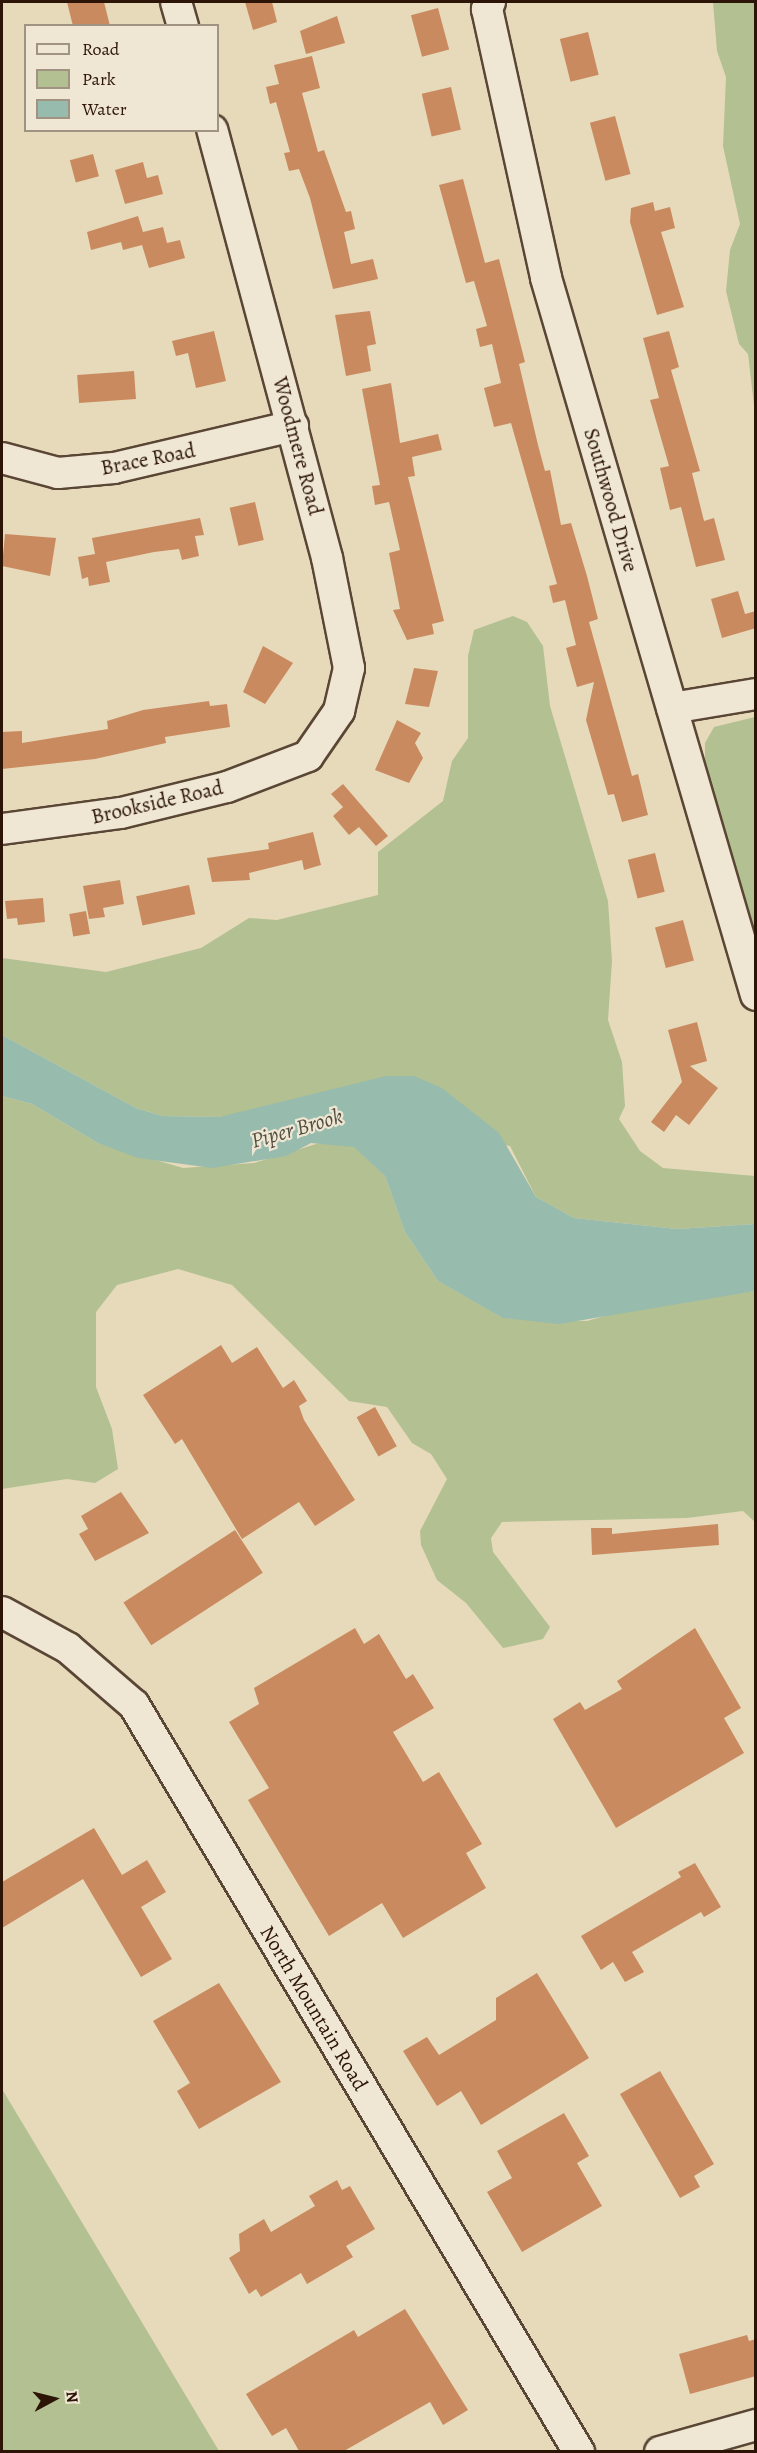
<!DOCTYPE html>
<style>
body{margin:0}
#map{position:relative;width:757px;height:2453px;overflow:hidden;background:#e6dabb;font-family:Alegreya,serif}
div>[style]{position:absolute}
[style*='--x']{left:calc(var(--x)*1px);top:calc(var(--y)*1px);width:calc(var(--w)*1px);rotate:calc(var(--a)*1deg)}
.green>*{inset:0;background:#b2c092}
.water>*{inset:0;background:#97bbad}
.building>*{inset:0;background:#ca8a5f;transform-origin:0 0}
.roads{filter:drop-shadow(2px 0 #5a4634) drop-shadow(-2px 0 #5a4634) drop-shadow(0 2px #5a4634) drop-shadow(0 -2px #5a4634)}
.minor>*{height:30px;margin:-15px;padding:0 15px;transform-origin:15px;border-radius:15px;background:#efe7d3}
span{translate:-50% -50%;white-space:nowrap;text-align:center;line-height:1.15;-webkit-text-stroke:4.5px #efe7d3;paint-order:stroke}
.street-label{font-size:21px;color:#2c1407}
.water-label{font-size:22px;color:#514e41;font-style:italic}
.frame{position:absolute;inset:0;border:3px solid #2c1407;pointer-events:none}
.legend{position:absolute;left:24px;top:24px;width:195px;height:108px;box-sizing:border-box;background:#efe7d3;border:2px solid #a19381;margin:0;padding:8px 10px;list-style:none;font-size:18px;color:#2c1407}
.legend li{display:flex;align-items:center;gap:12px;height:30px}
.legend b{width:30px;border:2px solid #a19381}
.north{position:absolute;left:24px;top:2369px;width:60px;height:60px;-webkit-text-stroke:4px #efe7d3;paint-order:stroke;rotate:83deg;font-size:16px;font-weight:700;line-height:24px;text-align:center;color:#2c1407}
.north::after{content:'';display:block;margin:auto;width:21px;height:27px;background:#2c1407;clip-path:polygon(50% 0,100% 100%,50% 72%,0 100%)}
</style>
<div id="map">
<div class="green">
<div style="clip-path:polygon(713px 2px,755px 2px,755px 414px,748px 354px,739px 344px,726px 291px,730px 250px,740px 224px,723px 146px,726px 77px,717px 51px)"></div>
<div style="clip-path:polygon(513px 616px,527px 622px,543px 646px,550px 706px,608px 901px,612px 961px,608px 1020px,622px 1062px,625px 1106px,619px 1119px,640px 1151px,663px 1168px,755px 1176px,755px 1224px,677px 1229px,574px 1218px,536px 1197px,510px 1146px,271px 1107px,219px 1117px,162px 1116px,136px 1108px,2px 1035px,2px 958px,106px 972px,201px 948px,249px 918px,277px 920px,378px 895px,378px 852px,443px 801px,452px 761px,468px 738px,468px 656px,474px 630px)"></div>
<div style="clip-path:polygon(755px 717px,756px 717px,755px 932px,705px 761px,705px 743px,714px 727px)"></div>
<div style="clip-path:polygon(2px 1096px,32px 1104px,98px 1143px,183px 1168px,254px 1163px,326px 1141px,354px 1146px,385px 1176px,405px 1232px,438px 1281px,504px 1318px,587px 1321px,641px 1306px,755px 1291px,755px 1522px,743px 1511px,687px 1518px,502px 1522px,491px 1538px,493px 1552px,550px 1627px,543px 1639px,503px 1648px,466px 1603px,437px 1580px,421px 1545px,420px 1531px,447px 1479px,431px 1454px,412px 1443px,387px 1407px,349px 1401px,232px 1285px,178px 1269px,117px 1285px,96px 1312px,96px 1387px,112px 1429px,118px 1469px,95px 1483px,67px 1479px,2px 1489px)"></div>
<div style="clip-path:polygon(2px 2089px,219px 2451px,2px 2451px)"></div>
</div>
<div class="water">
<div style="clip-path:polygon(2px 1035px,136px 1108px,162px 1116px,219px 1117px,386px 1076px,414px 1076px,442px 1088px,499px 1133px,536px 1197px,574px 1218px,677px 1229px,755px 1224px,755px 1291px,559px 1324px,503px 1318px,438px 1281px,405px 1232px,385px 1176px,354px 1147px,311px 1143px,286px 1156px,212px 1168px,138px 1158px,98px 1143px,32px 1104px,2px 1096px)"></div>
</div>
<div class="building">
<div style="clip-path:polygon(67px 2px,104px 2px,110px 26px,73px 26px)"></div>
<div style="clip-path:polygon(245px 2px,272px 2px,277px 22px,253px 30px)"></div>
<div style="left:438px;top:8px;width:43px;height:28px;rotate:75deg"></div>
<div style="clip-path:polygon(337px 16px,345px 43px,306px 54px,300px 31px)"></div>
<div style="left:588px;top:32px;width:44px;height:29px;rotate:76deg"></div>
<div style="clip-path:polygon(312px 56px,320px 88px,302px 93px,318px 152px,324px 150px,346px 212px,351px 211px,355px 229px,344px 232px,351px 264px,373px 259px,378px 279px,333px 289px,310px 198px,299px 169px,289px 171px,284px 153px,290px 152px,276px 102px,270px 104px,266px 87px,279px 84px,274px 65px)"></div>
<div style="left:451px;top:87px;width:44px;height:30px;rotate:77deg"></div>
<div style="left:615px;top:116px;width:60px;height:26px;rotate:75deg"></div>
<div style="left:93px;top:154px;width:23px;height:24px;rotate:75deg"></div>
<div style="clip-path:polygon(143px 162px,147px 178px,158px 175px,163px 194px,125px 204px,115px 170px)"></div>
<div style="clip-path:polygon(463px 179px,485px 263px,499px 259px,525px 362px,519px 364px,538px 445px,545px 471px,550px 470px,561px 525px,571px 523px,587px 576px,598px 619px,589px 622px,632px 776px,638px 774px,648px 815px,622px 822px,614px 794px,608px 795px,586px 720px,594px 682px,577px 687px,566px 648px,576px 645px,565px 600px,553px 603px,549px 586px,557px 584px,511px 423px,494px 427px,484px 388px,501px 383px,492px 344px,480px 347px,476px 329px,487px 326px,474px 281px,466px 283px,439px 185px)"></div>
<div style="clip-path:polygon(653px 202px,655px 211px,670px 207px,675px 228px,661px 232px,684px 307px,657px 315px,630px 222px,631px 208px)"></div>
<div style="clip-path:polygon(138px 216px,143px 232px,163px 227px,167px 243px,180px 240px,185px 258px,149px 268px,142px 245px,123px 250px,121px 242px,91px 250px,87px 232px)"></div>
<div style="clip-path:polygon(370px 311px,376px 344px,367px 346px,371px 371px,346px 376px,335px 315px)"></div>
<div style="clip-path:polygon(214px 331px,226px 381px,196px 388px,188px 353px,176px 356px,172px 341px)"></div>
<div style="clip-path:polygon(669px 331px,679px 367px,671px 370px,700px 471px,692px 473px,704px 521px,714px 518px,725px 560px,696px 567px,681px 507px,670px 510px,660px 468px,669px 466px,650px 400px,659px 398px,643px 338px)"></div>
<div style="left:134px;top:371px;width:28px;height:57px;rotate:86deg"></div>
<div style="clip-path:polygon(391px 383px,400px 443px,438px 434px,442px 450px,412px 457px,415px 476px,408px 477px,444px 621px,432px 624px,434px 634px,407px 640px,393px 610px,400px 609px,389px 553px,400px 550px,389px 502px,375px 505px,372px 486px,380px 485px,362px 389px)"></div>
<div style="left:255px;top:502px;width:39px;height:26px;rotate:77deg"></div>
<div style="clip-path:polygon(200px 518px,204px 535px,195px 536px,199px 556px,182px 560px,179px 549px,154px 552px,106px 562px,110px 582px,89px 586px,88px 577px,82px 579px,78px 557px,95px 554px,92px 538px)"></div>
<div style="clip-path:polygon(5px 534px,56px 538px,50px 576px,2px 566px)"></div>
<div style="clip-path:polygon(738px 591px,745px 614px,756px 611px,756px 628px,722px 638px,711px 599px)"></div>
<div style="clip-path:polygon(263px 646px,293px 663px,265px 704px,243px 692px)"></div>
<div style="clip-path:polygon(414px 668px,438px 671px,429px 707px,405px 704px)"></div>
<div style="clip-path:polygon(209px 701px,210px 706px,227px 704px,230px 727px,165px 737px,166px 743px,95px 759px,2px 769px,2px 732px,22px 731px,22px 743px,108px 729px,107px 721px,143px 710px)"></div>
<div style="clip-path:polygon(397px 720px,421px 733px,415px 743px,423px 758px,409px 783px,375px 770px)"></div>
<div style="clip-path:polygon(343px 784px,388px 836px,376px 846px,359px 827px,349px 835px,333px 816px,343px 807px,331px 794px)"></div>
<div style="clip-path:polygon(313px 832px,321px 865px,304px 870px,302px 860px,249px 873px,250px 880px,212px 882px,207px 858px,269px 849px,268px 843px)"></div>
<div style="left:655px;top:853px;width:40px;height:28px;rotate:76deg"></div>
<div style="clip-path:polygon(120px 880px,124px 904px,103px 908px,105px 917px,89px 919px,83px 886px)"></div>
<div style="left:189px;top:885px;width:30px;height:54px;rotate:78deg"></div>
<div style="clip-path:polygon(43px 898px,45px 922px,18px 925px,17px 918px,7px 919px,5px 901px)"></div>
<div style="left:86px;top:911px;width:23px;height:17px;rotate:80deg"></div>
<div style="left:683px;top:920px;width:42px;height:29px;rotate:75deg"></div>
<div style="clip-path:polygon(697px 1022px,707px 1061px,690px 1066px,718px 1088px,689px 1125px,676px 1115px,664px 1132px,651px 1122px,682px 1082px,668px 1030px)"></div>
<div style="clip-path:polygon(221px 1345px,232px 1363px,257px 1347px,283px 1388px,294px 1380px,307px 1401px,299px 1406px,304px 1420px,355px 1500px,315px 1526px,299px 1502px,242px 1539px,182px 1439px,175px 1444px,143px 1395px)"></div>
<div style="left:375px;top:1407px;width:45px;height:21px;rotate:61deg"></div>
<div style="clip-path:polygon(121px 1492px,149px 1533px,95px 1561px,79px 1534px,88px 1529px,81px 1516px)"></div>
<div style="clip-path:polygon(718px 1524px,719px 1545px,592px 1555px,591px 1528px,612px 1528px,612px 1534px)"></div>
<div style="left:235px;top:1530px;width:51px;height:133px;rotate:57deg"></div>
<div style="clip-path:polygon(355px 1628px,364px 1644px,379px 1634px,406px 1679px,413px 1674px,434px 1708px,393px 1732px,423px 1782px,439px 1772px,482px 1844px,466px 1853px,486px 1888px,403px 1938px,382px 1903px,329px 1936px,248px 1800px,269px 1788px,229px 1722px,259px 1704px,254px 1688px)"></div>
<div style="clip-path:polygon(695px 1628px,741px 1708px,724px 1718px,744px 1753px,616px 1828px,553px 1719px,580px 1702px,585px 1710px,622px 1689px,617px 1681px)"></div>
<div style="clip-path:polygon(94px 1828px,122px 1875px,147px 1860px,166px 1892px,141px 1907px,172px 1959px,141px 1977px,83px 1879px,2px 1928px,2px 1882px)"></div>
<div style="clip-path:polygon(695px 1863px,721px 1907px,704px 1917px,701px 1912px,632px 1952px,644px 1972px,625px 1982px,613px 1962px,601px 1970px,581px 1936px,681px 1877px,678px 1872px)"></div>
<div style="clip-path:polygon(537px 1973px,589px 2058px,481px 2125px,461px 2091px,437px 2106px,403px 2051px,427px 2037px,439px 2055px,496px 2020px,496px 1998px)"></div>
<div style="clip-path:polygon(219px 1983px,281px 2082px,199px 2129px,177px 2091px,190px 2083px,153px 2021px)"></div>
<div style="clip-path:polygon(660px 2071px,714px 2164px,694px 2176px,700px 2187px,680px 2198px,620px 2094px)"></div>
<div style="clip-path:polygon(564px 2113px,589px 2156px,577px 2163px,602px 2206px,522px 2252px,487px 2192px,512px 2178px,497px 2151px)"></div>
<div style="clip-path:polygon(337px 2180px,342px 2190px,350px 2186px,375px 2229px,346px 2246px,353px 2257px,307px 2284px,301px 2273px,261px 2297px,256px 2289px,249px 2294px,229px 2258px,240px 2251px,239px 2234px,264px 2219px,271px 2232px,315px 2206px,309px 2196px)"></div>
<div style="clip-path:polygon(405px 2309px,468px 2410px,443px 2425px,430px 2402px,344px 2451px,299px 2451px,286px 2428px,272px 2436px,246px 2394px,354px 2330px,358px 2337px)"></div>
<div style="clip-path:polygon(747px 2335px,749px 2341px,756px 2339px,756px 2376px,690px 2394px,679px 2354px)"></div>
</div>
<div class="roads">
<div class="minor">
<div style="--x:176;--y:2;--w:25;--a:74"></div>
<div style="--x:490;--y:2;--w:8;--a:113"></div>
<div style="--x:487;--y:9;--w:275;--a:77.6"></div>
<div style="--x:546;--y:278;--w:747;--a:73.68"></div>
<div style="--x:2;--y:458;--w:58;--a:15"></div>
<div style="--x:58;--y:473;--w:56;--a:-5.1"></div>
<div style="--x:114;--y:468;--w:184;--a:-13.2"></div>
<div style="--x:672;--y:708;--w:85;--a:-9.5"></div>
<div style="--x:2;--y:829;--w:120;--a:-7.7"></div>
<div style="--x:121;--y:813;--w:109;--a:-13.8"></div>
<div style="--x:227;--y:787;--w:87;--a:-20.9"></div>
<div style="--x:308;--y:756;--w:55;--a:-55.4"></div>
<div style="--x:339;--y:711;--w:44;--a:-76.9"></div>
<div style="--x:349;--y:668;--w:112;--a:-101.3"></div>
<div style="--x:327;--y:558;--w:443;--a:-105"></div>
<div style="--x:2;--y:1612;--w:75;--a:28.6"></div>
<div style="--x:68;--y:1648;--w:87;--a:40.8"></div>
<div style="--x:134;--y:1705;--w:870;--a:59.22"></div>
<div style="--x:660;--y:2452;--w:100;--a:-15.7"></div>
</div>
</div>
<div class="street-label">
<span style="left:298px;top:446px;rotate:75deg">Woodmere Road</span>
<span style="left:148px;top:459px;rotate:-11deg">Brace Road</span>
<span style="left:611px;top:500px;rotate:74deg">Southwood Drive</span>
<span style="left:157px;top:802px;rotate:-13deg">Brookside Road</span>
<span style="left:314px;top:2008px;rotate:59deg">North Mountain Road</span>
</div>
<div class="water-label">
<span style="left:297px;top:1129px;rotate:-16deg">Piper Brook</span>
</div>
<div class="frame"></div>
<ul class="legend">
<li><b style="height:8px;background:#efe7d3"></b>Road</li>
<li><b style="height:16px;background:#b2c092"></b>Park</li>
<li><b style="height:16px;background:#97bbad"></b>Water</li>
</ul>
<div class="north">N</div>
</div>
